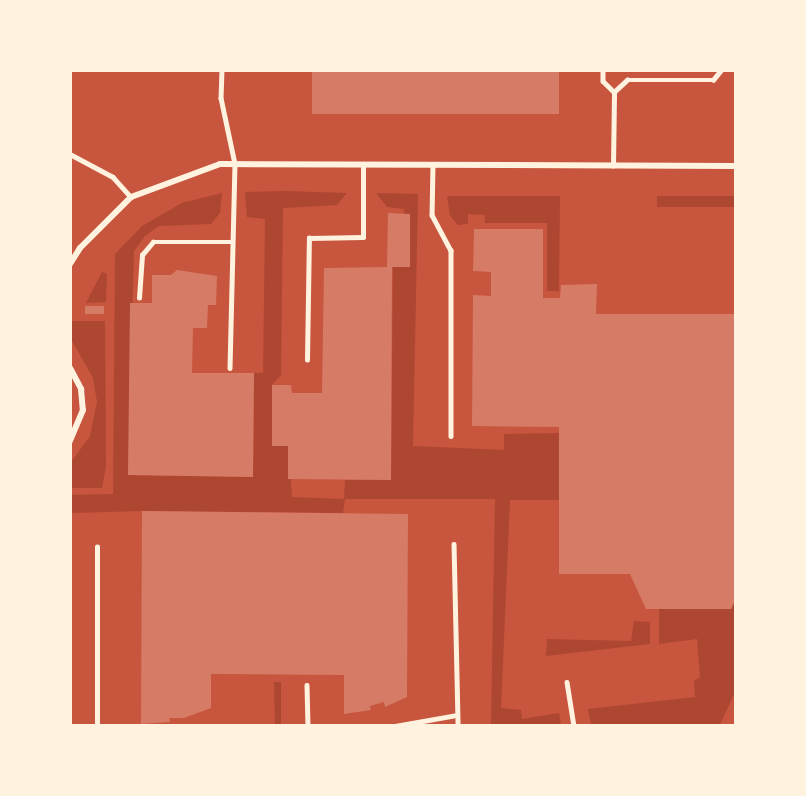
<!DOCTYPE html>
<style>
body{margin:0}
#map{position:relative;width:806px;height:796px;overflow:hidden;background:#c8553d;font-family:"IBM Plex Sans",sans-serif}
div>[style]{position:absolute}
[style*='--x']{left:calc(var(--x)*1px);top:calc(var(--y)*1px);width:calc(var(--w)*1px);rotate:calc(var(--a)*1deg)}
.green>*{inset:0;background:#ae4732;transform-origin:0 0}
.building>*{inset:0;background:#d67c66;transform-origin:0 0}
.service>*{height:4.5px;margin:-2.25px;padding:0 2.25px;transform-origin:2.25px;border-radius:2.25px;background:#fff3e0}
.minor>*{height:6px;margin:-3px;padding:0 3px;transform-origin:3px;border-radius:3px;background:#fff3e0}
span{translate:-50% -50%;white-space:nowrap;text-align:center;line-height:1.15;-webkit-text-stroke:6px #fff3e0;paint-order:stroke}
.frame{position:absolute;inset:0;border:72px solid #fff3e0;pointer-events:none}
</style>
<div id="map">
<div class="green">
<div style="clip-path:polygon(286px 191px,347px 193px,337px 205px,283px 208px,281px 375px,272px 385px,272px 446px,288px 446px,292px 497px,344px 499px,345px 480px,391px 480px,393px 251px,402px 252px,404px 209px,387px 207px,376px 193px,418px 194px,413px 446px,504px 450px,504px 434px,559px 433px,559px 500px,510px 500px,501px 708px,521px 710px,522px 719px,559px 713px,561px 725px,491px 725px,495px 499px,345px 499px,343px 513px,142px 511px,72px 513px,71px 517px,71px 495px,113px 494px,115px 254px,142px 226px,182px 203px,222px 193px,220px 213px,211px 224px,159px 226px,145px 236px,134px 251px,128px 475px,253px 477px,254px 373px,263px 373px,265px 219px,247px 217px,245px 192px)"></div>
<div style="clip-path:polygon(447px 196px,560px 196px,559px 291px,547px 291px,547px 223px,485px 223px,485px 215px,468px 214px,468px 224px,458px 225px,450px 216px)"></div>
<div style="left:657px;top:196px;width:78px;height:11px"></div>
<div style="clip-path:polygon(102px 272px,107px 274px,106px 302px,86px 303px)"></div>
<div style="clip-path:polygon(71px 321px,105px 321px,106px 466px,102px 488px,71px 488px,71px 462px,90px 436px,97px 402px,93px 378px,71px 339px)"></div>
<div style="clip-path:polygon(735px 599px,735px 692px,720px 725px,591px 725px,588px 709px,695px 697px,694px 680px,700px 678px,697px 639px,659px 644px,659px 609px,731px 609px)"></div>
<div style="clip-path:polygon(634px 621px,650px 622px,650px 644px,546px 656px,547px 639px,631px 641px)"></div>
<div style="clip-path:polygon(274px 682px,281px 682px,281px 725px,275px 725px)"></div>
</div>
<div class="building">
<div style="left:312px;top:70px;width:247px;height:44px"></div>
<div style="clip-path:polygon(388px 213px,410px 214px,410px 267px,392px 267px,391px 480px,288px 479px,288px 446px,272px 446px,272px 385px,291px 385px,292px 393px,322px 393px,324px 268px,387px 267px)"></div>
<div style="clip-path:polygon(474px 229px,543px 229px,543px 298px,560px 298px,561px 285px,597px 284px,596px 314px,736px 314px,736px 599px,731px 609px,646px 609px,630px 574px,559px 574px,559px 427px,472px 426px,473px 295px,491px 296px,491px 272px,473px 271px)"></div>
<div style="clip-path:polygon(177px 270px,217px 276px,216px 305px,208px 305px,207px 328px,193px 328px,192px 373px,254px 373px,253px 477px,128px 475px,130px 303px,152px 303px,152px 275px,171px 275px)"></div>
<div style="left:85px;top:306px;width:19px;height:8px"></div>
<div style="clip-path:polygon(142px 511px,408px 514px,407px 697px,385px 707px,384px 702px,370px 706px,371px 710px,344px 714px,344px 675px,211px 674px,211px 708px,184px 718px,169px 718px,170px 722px,141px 724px)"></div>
</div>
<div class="service">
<div style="--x:222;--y:70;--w:28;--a:92"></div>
<div style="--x:221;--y:98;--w:67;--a:78"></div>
<div style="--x:235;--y:164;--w:204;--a:91.4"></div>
<div style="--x:603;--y:70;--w:11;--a:90"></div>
<div style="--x:603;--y:81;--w:16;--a:45"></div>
<div style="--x:614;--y:92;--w:18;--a:-43"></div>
<div style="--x:627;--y:80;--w:86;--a:0"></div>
<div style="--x:713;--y:80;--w:13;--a:-51"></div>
<div style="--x:70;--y:154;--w:49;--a:28.1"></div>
<div style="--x:113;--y:177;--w:27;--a:48"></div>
<div style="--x:433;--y:165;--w:50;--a:91.1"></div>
<div style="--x:432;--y:215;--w:40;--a:62"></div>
<div style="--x:451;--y:250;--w:186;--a:90"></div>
<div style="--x:613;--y:166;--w:74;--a:-89.2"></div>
<div style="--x:139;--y:298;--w:43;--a:-86"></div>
<div style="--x:142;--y:255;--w:17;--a:-50"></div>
<div style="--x:153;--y:242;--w:80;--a:0"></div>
<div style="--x:307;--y:360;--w:122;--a:-89.1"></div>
<div style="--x:309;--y:238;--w:54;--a:-1.1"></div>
<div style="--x:363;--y:237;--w:72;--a:-90"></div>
<div style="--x:454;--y:544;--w:182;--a:88.7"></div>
<div style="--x:567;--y:682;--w:45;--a:81"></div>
<div style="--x:307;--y:685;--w:41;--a:88.6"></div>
<div style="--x:97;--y:726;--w:179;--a:-90"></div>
<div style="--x:395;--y:726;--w:63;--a:-10.1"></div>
</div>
<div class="minor">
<div style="--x:70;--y:264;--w:19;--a:-58"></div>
<div style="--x:80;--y:248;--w:72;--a:-45"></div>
<div style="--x:131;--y:197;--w:95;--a:-20.3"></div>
<div style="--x:220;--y:164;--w:516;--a:0.22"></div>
<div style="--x:70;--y:368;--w:24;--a:62"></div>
<div style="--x:81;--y:389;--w:21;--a:85"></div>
<div style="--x:83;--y:410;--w:34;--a:113"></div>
</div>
<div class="frame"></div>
</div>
